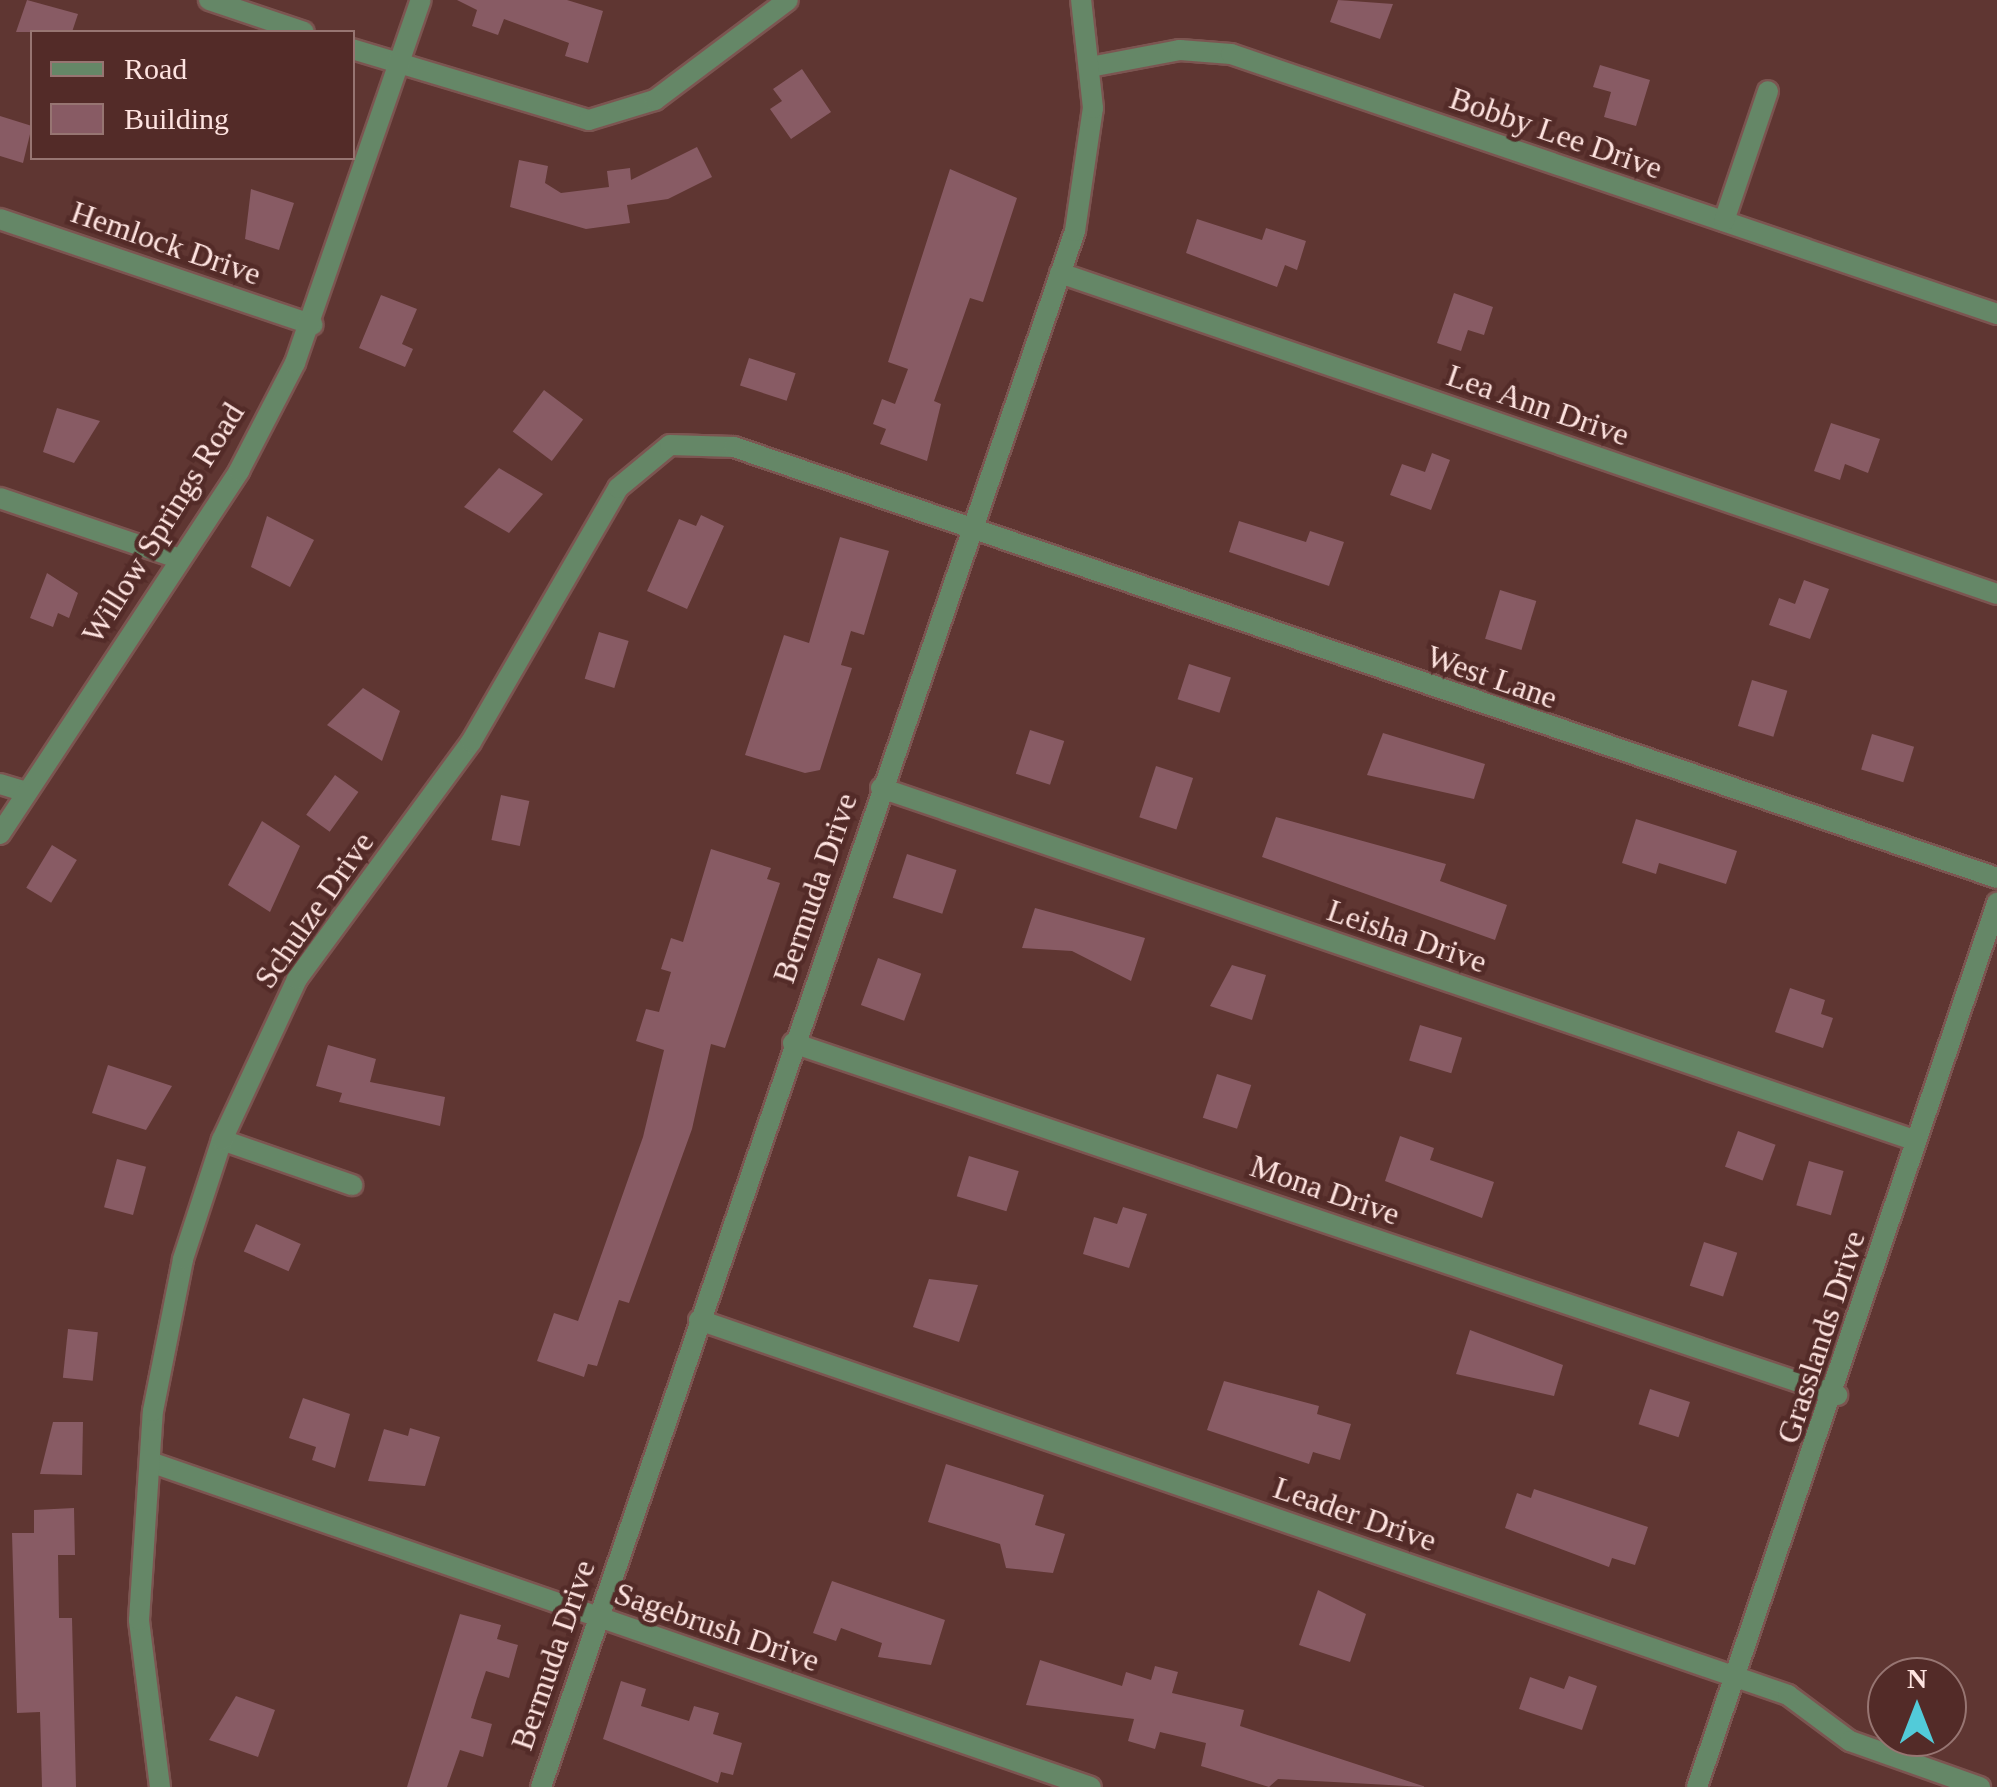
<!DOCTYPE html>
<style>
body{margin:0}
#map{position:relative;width:1997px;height:1787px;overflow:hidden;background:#5f3632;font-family:Georgia,serif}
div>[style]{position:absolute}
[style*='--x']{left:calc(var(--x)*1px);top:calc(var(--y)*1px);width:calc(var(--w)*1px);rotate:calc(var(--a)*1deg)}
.building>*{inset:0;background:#885b64;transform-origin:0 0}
.roads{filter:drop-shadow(2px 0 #7c5551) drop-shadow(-2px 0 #7c5551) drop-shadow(0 2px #7c5551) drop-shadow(0 -2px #7c5551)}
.minor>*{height:20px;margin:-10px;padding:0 10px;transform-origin:10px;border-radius:10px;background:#658767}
.tertiary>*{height:20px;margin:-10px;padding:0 10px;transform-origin:10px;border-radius:10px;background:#658767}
span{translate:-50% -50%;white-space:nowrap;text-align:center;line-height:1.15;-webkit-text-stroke:9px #532b28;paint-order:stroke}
.street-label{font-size:32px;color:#fee3e0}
.legend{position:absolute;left:30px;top:30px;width:325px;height:130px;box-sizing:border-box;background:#532b28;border:2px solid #977572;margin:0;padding:12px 18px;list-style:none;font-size:30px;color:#fee3e0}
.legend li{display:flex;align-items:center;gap:20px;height:50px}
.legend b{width:50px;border:2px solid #977572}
.north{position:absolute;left:1867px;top:1657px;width:100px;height:100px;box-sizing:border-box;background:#532b28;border:2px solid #977572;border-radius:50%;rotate:0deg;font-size:28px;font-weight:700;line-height:40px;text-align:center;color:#fee3e0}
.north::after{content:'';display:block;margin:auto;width:35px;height:45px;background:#52cbd9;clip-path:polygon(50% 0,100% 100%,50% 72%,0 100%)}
</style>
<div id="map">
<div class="building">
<div style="clip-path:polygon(27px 0,78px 14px,72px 32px,16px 32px)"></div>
<div style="clip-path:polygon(457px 0,567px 0,603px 11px,588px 63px,565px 56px,569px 43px,504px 19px,498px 35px,472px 26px,477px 10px)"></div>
<div style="clip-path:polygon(1338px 0,1393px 4px,1380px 39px,1330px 22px)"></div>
<div style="clip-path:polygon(1600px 65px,1650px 80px,1636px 126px,1604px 117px,1611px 92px,1593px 87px)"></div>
<div style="clip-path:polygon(802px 69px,831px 112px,791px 139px,770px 109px,782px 101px,773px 89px)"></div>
<div style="clip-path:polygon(0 116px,32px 126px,23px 163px,0 156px)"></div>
<div style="clip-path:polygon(697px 147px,712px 177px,668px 199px,627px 205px,630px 223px,586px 229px,510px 207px,519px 160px,548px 166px,545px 183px,561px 193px,609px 187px,607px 171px,630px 168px,631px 180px)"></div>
<div style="clip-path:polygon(950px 169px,1017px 198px,983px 302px,970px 298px,934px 401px,941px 404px,927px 461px,880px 444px,886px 429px,873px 424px,882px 399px,895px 404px,908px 369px,888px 362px)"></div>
<div style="clip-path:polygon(251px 189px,294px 203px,279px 250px,245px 239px)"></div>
<div style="clip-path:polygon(1197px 219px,1262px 240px,1266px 228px,1306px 241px,1297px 270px,1285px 265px,1277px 287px,1186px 253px)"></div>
<div style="clip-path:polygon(1454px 293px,1493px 307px,1484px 335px,1468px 330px,1461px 351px,1437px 343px)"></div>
<div style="clip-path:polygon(381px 295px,417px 309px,402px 344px,413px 349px,405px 367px,359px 348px)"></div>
<div style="left:749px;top:358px;width:49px;height:29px;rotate:18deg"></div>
<div style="left:544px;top:390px;width:49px;height:52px;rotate:37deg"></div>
<div style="clip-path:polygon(57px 408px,100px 421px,74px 463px,43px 452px)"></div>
<div style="clip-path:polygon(1831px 423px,1880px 439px,1868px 473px,1845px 464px,1840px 480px,1814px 471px)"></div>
<div style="clip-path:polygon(1432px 453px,1450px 460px,1431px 510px,1390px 495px,1402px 464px,1425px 472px)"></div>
<div style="clip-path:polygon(499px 468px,543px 494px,509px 533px,464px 507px)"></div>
<div style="clip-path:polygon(701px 515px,724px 526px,687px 609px,647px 591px,679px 519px,696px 526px)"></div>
<div style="clip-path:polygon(267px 516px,314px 540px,290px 587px,251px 567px)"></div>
<div style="clip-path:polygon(1239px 521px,1306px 542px,1310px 531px,1344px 542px,1329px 586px,1229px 552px)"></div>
<div style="clip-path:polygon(840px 537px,889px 551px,864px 635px,851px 631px,841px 665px,852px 668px,820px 770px,805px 773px,745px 755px,784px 635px,809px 643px)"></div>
<div style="clip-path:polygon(47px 573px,78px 593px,69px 618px,58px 613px,53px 627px,30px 618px)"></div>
<div style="clip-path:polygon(1804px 580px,1829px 589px,1810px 639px,1769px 625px,1779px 598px,1795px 604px)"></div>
<div style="left:1500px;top:590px;width:38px;height:51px;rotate:17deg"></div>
<div style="left:599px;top:632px;width:31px;height:49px;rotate:17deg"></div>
<div style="left:1189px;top:664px;width:44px;height:37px;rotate:18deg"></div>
<div style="left:1752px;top:680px;width:37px;height:48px;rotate:17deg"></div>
<div style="clip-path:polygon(363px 688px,400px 711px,382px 761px,327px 725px)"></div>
<div style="left:1030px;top:730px;width:36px;height:46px;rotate:18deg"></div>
<div style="clip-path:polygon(1383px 733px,1485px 764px,1474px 799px,1367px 775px)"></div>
<div style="left:1872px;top:734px;width:44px;height:37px;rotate:17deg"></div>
<div style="left:1156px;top:766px;width:39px;height:54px;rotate:18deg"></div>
<div style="left:335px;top:775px;width:29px;height:49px;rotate:36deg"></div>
<div style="left:501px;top:795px;width:29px;height:46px;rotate:12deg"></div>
<div style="clip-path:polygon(1276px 817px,1446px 864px,1440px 881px,1507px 905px,1495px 940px,1262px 857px)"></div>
<div style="clip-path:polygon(1636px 819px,1737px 851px,1726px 884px,1659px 863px,1656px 874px,1622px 863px)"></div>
<div style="clip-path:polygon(262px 821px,300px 846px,270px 912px,228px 885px)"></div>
<div style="left:52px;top:845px;width:29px;height:50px;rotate:31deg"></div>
<div style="clip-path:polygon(711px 849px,771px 868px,767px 879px,780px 883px,725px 1048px,711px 1044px,692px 1129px,629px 1303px,619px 1300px,597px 1366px,588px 1364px,584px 1377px,537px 1361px,554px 1313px,578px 1321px,643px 1137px,664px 1050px,636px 1041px,646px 1009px,659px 1012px,671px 972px,661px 969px,671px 938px,683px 942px)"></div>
<div style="left:907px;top:854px;width:52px;height:46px;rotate:18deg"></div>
<div style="clip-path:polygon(1035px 908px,1145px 938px,1131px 981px,1072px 951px,1022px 948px)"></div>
<div style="left:878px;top:958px;width:46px;height:50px;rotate:20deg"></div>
<div style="clip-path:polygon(1232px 965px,1266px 975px,1252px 1020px,1210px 1006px)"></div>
<div style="clip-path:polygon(1790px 988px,1825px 1000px,1821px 1014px,1833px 1018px,1823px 1048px,1775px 1032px)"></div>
<div style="left:1420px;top:1025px;width:44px;height:37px;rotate:17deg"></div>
<div style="clip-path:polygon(328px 1045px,376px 1059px,370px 1082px,445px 1097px,440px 1126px,339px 1102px,342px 1093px,316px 1086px)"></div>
<div style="clip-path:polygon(108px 1065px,172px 1086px,146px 1130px,92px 1113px)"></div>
<div style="left:1217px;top:1074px;width:36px;height:46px;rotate:18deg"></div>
<div style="left:1738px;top:1131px;width:40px;height:38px;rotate:20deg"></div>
<div style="clip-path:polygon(1400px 1136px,1434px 1148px,1430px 1160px,1494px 1182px,1482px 1218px,1385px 1181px)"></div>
<div style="left:969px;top:1156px;width:52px;height:42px;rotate:17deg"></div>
<div style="left:117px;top:1159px;width:30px;height:50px;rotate:15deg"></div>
<div style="left:1809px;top:1161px;width:36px;height:46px;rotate:16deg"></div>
<div style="clip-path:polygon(1123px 1207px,1147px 1214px,1129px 1268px,1083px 1254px,1094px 1217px,1117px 1224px)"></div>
<div style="left:256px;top:1224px;width:49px;height:30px;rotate:24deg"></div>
<div style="left:1704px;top:1242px;width:35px;height:46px;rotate:18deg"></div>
<div style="clip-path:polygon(929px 1279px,978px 1285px,959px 1342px,913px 1327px)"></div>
<div style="left:68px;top:1329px;width:30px;height:49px;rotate:6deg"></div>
<div style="clip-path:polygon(1470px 1330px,1563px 1365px,1554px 1396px,1456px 1374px)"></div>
<div style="clip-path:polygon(1224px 1381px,1319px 1406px,1317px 1414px,1351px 1424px,1340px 1460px,1313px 1452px,1309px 1464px,1207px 1430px)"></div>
<div style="left:1650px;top:1389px;width:42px;height:37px;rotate:18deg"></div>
<div style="clip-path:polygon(303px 1398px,350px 1414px,335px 1468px,312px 1460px,316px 1447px,289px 1438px)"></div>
<div style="clip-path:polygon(53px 1422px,83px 1422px,82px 1475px,40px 1474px)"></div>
<div style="clip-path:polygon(410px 1428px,440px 1437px,425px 1486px,368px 1481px,384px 1429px,408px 1436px)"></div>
<div style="clip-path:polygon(946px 1464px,1044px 1495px,1035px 1525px,1065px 1534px,1053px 1573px,1006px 1568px,1000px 1544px,928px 1522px)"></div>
<div style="clip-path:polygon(1534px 1489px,1648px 1527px,1635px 1565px,1612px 1558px,1609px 1567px,1505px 1528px,1517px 1493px,1531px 1498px)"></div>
<div style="clip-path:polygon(74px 1508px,75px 1555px,58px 1555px,59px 1618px,72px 1618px,76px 1787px,42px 1787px,40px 1712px,17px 1713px,12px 1533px,34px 1533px,34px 1510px)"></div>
<div style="clip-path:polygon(832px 1581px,945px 1620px,931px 1665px,878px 1657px,882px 1643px,841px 1628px,836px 1641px,813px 1633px)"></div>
<div style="clip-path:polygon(1318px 1590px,1366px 1614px,1350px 1662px,1299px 1645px)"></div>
<div style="clip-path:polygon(460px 1614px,501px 1625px,497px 1639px,518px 1645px,509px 1678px,486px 1671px,477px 1698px,471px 1718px,492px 1724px,483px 1757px,460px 1750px,447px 1787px,407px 1787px)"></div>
<div style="clip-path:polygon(1040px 1660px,1122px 1686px,1126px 1672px,1151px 1680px,1155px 1666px,1178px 1672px,1172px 1693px,1244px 1710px,1240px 1726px,1426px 1787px,1278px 1779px,1269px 1787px,1201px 1766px,1206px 1743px,1160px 1732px,1155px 1749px,1128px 1741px,1134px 1719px,1026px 1705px)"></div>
<div style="clip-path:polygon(1569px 1676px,1597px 1686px,1582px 1730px,1519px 1709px,1530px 1677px,1564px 1689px)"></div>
<div style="clip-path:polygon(621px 1681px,646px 1689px,641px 1706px,689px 1721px,694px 1706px,719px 1713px,713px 1734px,742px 1743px,733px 1775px,721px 1772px,718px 1783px,603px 1739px)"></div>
<div style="clip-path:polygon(236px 1696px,275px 1710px,258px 1757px,209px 1740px)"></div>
</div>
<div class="roads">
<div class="minor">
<div style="--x:209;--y:0;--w:100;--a:18.6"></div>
<div style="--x:352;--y:49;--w:247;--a:16.7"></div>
<div style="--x:589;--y:120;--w:69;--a:-16.9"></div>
<div style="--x:655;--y:100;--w:166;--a:-36.9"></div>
<div style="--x:1090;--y:67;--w:92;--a:-10.7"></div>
<div style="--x:1180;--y:50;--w:51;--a:4.5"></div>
<div style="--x:1231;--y:54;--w:809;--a:18.75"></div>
<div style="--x:0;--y:219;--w:330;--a:18.7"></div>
<div style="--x:1724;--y:221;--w:137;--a:-71.3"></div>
<div style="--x:1060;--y:273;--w:990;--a:18.91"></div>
<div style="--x:0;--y:498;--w:190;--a:18.7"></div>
<div style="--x:0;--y:784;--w:27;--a:17"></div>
<div style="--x:881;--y:788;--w:1091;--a:18.82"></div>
<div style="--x:793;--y:1043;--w:1102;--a:18.63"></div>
<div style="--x:222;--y:1140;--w:138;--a:19.1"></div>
<div style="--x:699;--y:1320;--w:1152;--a:19"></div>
<div style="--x:1788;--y:1695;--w:77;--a:36.6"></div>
<div style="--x:1850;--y:1741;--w:138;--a:19.5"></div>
<div style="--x:153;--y:1463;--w:992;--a:19.06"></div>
<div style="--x:160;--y:1787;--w:168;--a:-97.2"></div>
<div style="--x:139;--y:1620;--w:209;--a:-86.2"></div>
<div style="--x:153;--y:1411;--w:155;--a:-78.8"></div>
<div style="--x:183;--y:1259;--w:125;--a:-71.9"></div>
<div style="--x:222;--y:1140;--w:178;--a:-65"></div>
<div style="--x:297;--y:979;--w:294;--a:-53.7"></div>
<div style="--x:471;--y:742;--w:293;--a:-59.9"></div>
<div style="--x:618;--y:488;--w:67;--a:-39.6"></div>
<div style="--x:670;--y:445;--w:64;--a:1.8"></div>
<div style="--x:734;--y:447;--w:1335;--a:18.84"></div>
<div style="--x:541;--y:1787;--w:1645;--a:-71.06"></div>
<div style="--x:1075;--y:231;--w:124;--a:-81.7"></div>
<div style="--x:1093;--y:108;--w:109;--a:-96.3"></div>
<div style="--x:1697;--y:1787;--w:934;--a:-71.25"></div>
</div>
<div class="tertiary">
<div style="--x:0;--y:834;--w:435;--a:-56.6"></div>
<div style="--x:239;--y:471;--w:122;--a:-62.6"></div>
<div style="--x:295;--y:363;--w:384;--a:-70.9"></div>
</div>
</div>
<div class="street-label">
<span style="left:1556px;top:133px;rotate:19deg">Bobby Lee Drive</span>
<span style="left:166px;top:243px;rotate:19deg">Hemlock Drive</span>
<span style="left:1538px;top:405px;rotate:19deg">Lea Ann Drive</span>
<span style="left:163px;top:523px;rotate:-58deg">Willow Springs Road</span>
<span style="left:1492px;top:677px;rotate:19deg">West Lane</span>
<span style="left:815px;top:888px;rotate:-71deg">Bermuda Drive</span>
<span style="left:314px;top:910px;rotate:-55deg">Schulze Drive</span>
<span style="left:1407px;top:936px;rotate:19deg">Leisha Drive</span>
<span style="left:1325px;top:1190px;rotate:19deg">Mona Drive</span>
<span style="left:1821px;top:1337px;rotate:-72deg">Grasslands Drive</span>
<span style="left:1355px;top:1514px;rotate:19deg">Leader Drive</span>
<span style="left:717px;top:1627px;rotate:19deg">Sagebrush Drive</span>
<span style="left:553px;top:1655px;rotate:-71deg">Bermuda Drive</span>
</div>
<ul class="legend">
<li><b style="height:12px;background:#658767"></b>Road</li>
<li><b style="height:28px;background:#885b64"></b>Building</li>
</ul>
<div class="north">N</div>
</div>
